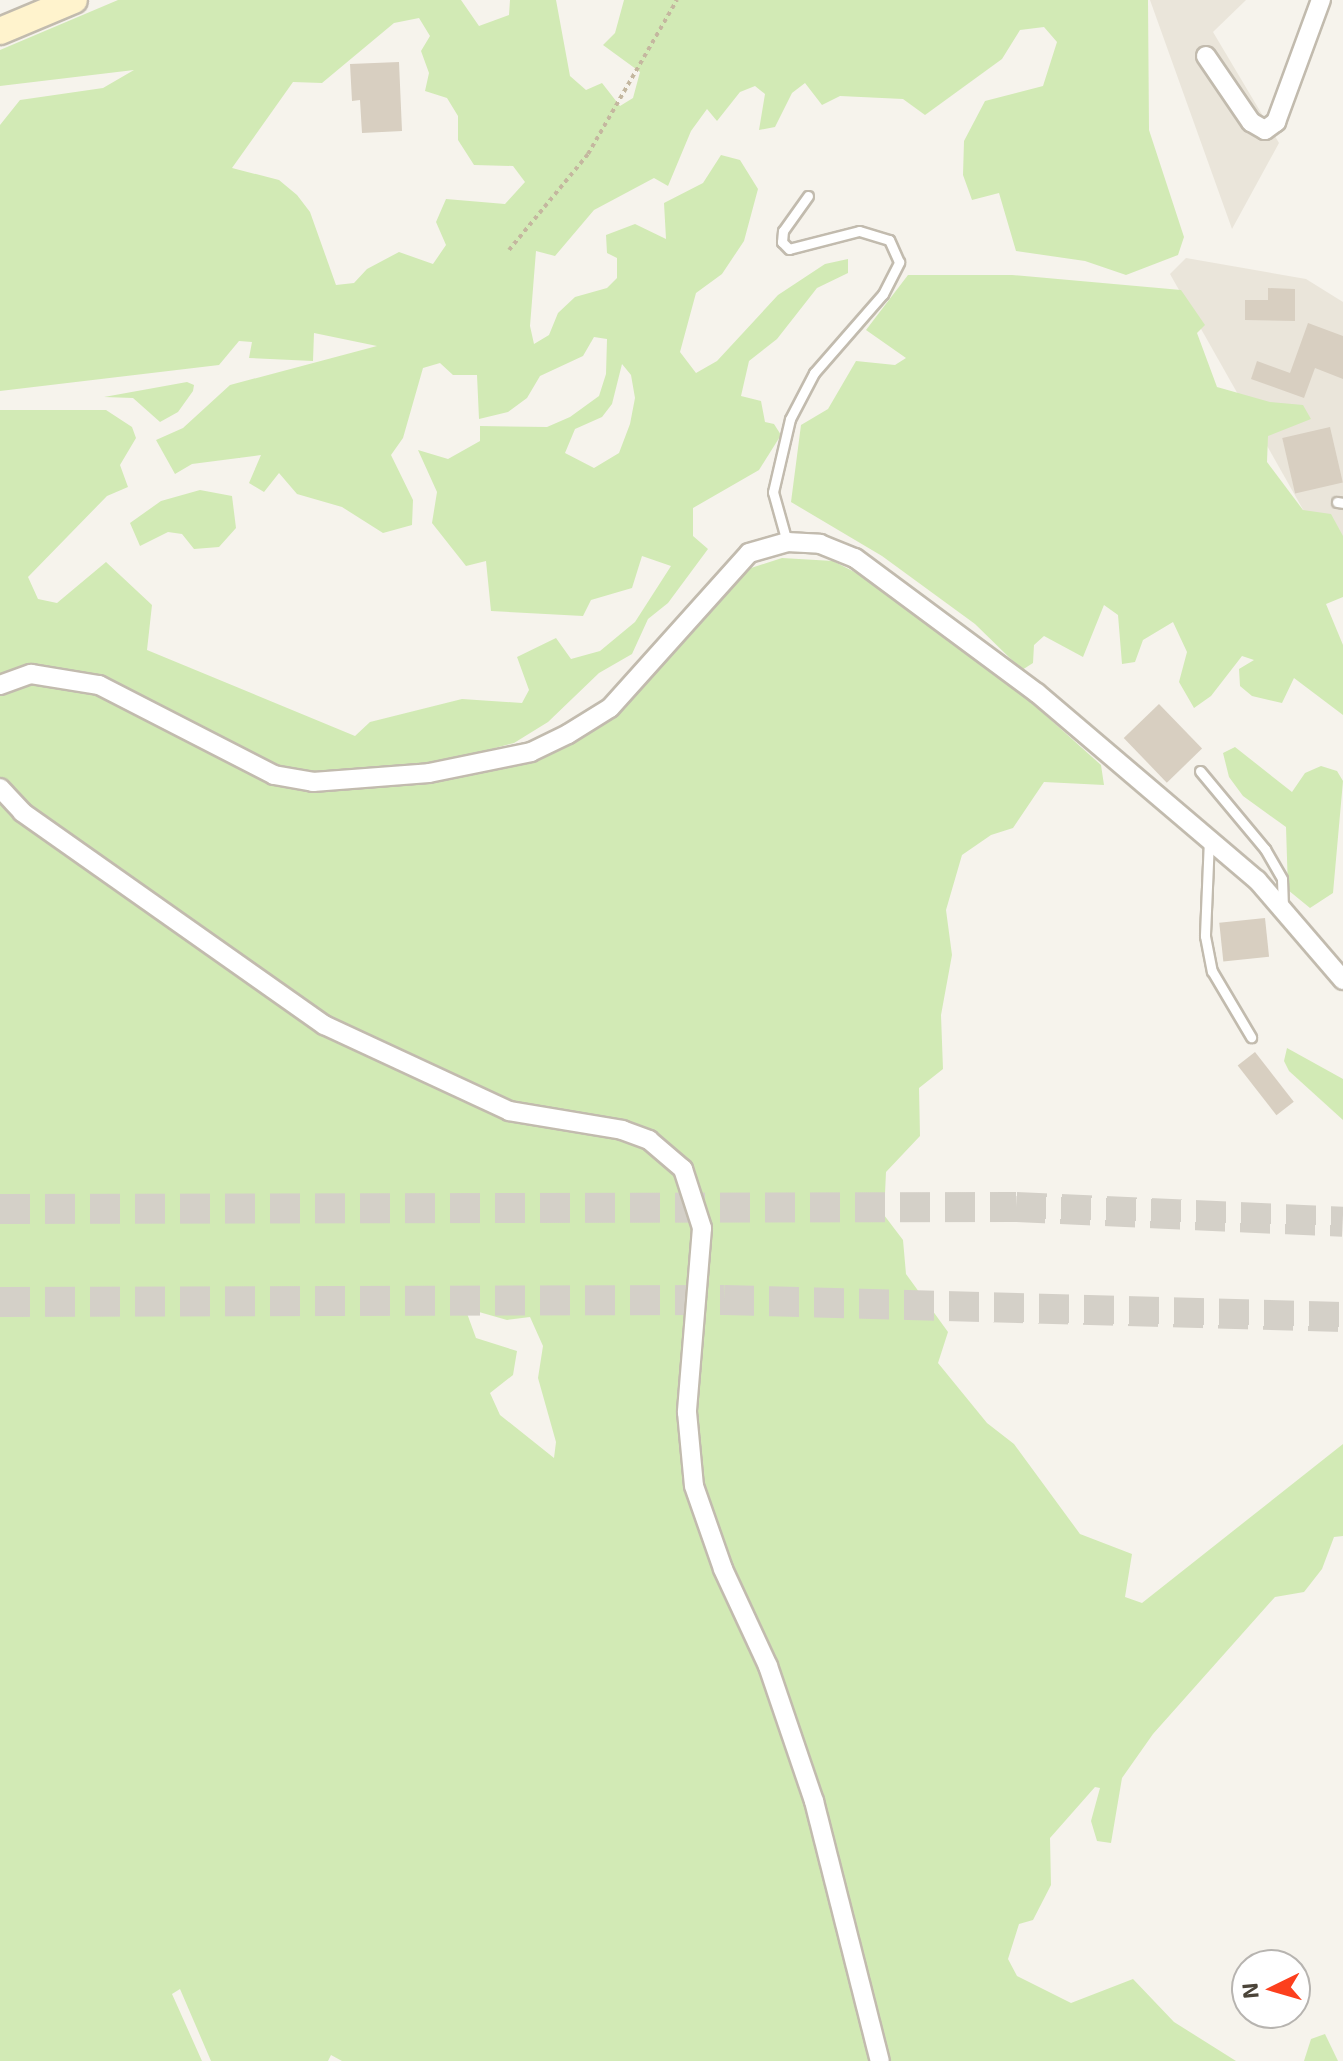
<!DOCTYPE html>
<style>
body{margin:0}
#map{position:relative;width:1343px;height:2061px;overflow:hidden;background:#f6f3ec;font-family:"Exo 2",sans-serif}
div>[style]{position:absolute}
[style*='--x']{left:calc(var(--x)*1px);top:calc(var(--y)*1px);width:calc(var(--w)*1px);rotate:calc(var(--a)*1deg)}
.residential>*{inset:0;background:#eae5da}
.green>*{inset:0;background:#d2eab5}
.building>*{inset:0;background:#d8cfc1;transform-origin:0 0}
.trunk-tunnel>*{height:30px;margin-top:-15px;transform-origin:0;background:repeating-linear-gradient(90deg,#d4d0c8 0 30px,transparent 0 45px)}
.path>*{height:4px;margin-top:-2px;transform-origin:0;background:repeating-linear-gradient(90deg,#c4b79f 0 4px,transparent 0 8px)}
.roads{filter:drop-shadow(2px 0 #c2bbae) drop-shadow(-2px 0 #c2bbae) drop-shadow(0 2px #c2bbae) drop-shadow(0 -2px #c2bbae)}
.service>*{height:9px;margin:-4.5px;padding:0 4.5px;transform-origin:4.5px;border-radius:4.5px;background:#fff}
.minor>*{height:18px;margin:-9px;padding:0 9px;transform-origin:9px;border-radius:9px;background:#fff}
.secondary>*{height:26px;margin:-13px;padding:0 13px;transform-origin:13px;border-radius:13px;background:#fff3cd}
span{translate:-50% -50%;white-space:nowrap;text-align:center;line-height:1.15;-webkit-text-stroke:6px #fff;paint-order:stroke}
.north{position:absolute;left:1231px;top:1949px;width:80px;height:80px;box-sizing:border-box;background:#fff;border:2px solid #b7b4b0;border-radius:50%;rotate:265deg;font-size:22px;font-weight:700;line-height:32px;text-align:center;color:#4b4439}
.north::after{content:'';display:block;margin:auto;width:28px;height:36px;background:#fc3f1d;clip-path:polygon(50% 0,100% 100%,50% 72%,0 100%)}
</style>
<div id="map">
<div class="residential">
<div style="clip-path:polygon(1150px 0,1246px 0,1213px 32px,1279px 143px,1232px 229px)"></div>
<div style="clip-path:polygon(1186px 258px,1306px 279px,1343px 302px,1343px 550px,1314px 529px,1170px 274px)"></div>
</div>
<div class="green">
<div style="clip-path:polygon(evenodd,118px 0,461px 0,479px 26px,509px 15px,510px 0,556px 0,570px 76px,586px 90px,602px 83px,620px 106px,633px 98px,640px 72px,603px 45px,615px 33px,624px 0,1148px 0,1149px 130px,1184px 237px,1178px 255px,1126px 275px,1085px 261px,1016px 251px,999px 193px,972px 200px,963px 175px,964px 141px,985px 101px,1043px 86px,1057px 42px,1044px 27px,1020px 30px,1002px 59px,925px 115px,903px 99px,840px 96px,822px 105px,805px 83px,792px 93px,775px 127px,759px 130px,765px 94px,755px 86px,740px 92px,717px 121px,707px 109px,691px 131px,668px 186px,654px 178px,594px 210px,555px 256px,536px 251px,530px 326px,534px 344px,549px 335px,558px 313px,575px 297px,607px 288px,617px 278px,617px 258px,607px 253px,606px 235px,635px 224px,666px 239px,664px 203px,703px 183px,721px 155px,740px 160px,758px 189px,744px 241px,722px 274px,696px 293px,680px 352px,696px 373px,717px 361px,778px 295px,825px 264px,848px 259px,848px 273px,817px 288px,777px 339px,749px 361px,741px 396px,761px 401px,765px 422px,774px 424px,781px 435px,759px 470px,693px 508px,693px 536px,708px 549px,668px 603px,648px 619px,632px 654px,599px 673px,548px 722px,514px 743px,409px 771px,566px 744px,712px 599px,748px 569px,782px 558px,833px 561px,876px 583px,1005px 679px,1101px 765px,1104px 785px,1044px 782px,1013px 828px,991px 835px,962px 855px,946px 910px,952px 955px,941px 1015px,943px 1069px,919px 1088px,920px 1136px,886px 1172px,884px 1215px,903px 1240px,906px 1274px,948px 1332px,938px 1363px,987px 1423px,1014px 1444px,1080px 1534px,1132px 1554px,1125px 1597px,1142px 1603px,1343px 1444px,1343px 1536px,1334px 1537px,1322px 1569px,1304px 1592px,1275px 1597px,1153px 1734px,1122px 1778px,1111px 1843px,1097px 1841px,1091px 1821px,1100px 1788px,1095px 1787px,1050px 1838px,1051px 1885px,1033px 1920px,1019px 1924px,1008px 1959px,1017px 1976px,1071px 2003px,1133px 1979px,1174px 2022px,1236px 2061px,342px 2061px,331px 2055px,328px 2061px,211px 2061px,180px 1989px,172px 1994px,202px 2061px,0 2061px,0 410px,106px 410px,132px 427px,136px 438px,120px 465px,128px 487px,107px 496px,28px 577px,38px 599px,57px 603px,106px 562px,152px 605px,147px 650px,355px 736px,370px 722px,462px 699px,522px 703px,529px 690px,517px 657px,556px 638px,571px 659px,600px 651px,635px 622px,671px 566px,642px 556px,632px 588px,591px 600px,583px 616px,491px 611px,486px 561px,466px 566px,432px 523px,437px 492px,418px 450px,448px 459px,480px 441px,480px 426px,547px 427px,570px 417px,599px 396px,606px 374px,607px 339px,594px 337px,583px 356px,540px 376px,527px 398px,508px 412px,479px 419px,477px 375px,453px 375px,440px 363px,423px 368px,403px 438px,391px 455px,413px 500px,412px 525px,383px 533px,342px 507px,297px 494px,279px 473px,264px 492px,249px 483px,261px 455px,192px 464px,175px 474px,156px 440px,183px 428px,230px 385px,377px 346px,314px 333px,313px 361px,249px 358px,252px 342px,239px 341px,219px 365px,0 391px,0 125px,20px 100px,103px 88px,134px 70px,0 86px,0 50px,118px 0,419px 18px,430px 36px,421px 51px,429px 73px,425px 91px,447px 98px,458px 116px,458px 140px,474px 165px,513px 166px,525px 182px,505px 204px,446px 199px,436px 222px,446px 245px,433px 264px,399px 252px,367px 269px,354px 283px,336px 285px,310px 212px,297px 195px,279px 180px,232px 168px,293px 82px,322px 83px,394px 23px,419px 18px,118px 0,622px 364px,631px 375px,635px 398px,630px 424px,619px 453px,594px 468px,565px 453px,575px 429px,602px 417px,612px 404px,622px 364px,118px 0,465px 1308px,507px 1320px,530px 1317px,543px 1346px,538px 1378px,556px 1442px,554px 1458px,500px 1415px,490px 1393px,513px 1375px,517px 1351px,476px 1338px,465px 1308px)"></div>
<div style="clip-path:polygon(908px 275px,1012px 275px,1181px 290px,1205px 325px,1197px 333px,1217px 387px,1270px 402px,1303px 405px,1311px 419px,1268px 436px,1267px 462px,1303px 510px,1331px 514px,1343px 536px,1343px 597px,1326px 604px,1343px 645px,1343px 715px,1294px 678px,1282px 703px,1252px 696px,1240px 686px,1239px 669px,1254px 660px,1242px 656px,1211px 696px,1194px 708px,1179px 682px,1187px 652px,1173px 622px,1143px 640px,1135px 662px,1122px 664px,1118px 615px,1104px 605px,1083px 657px,1044px 636px,1034px 645px,1033px 663px,1022px 670px,975px 624px,882px 556px,791px 502px,801px 425px,828px 409px,856px 361px,895px 365px,906px 358px,866px 330px)"></div>
<div style="clip-path:polygon(187px 382px,194px 385px,193px 391px,178px 412px,160px 422px,133px 398px,104px 397px)"></div>
<div style="clip-path:polygon(200px 490px,232px 496px,236px 528px,219px 547px,194px 549px,182px 534px,168px 532px,140px 546px,130px 523px,161px 501px)"></div>
<div style="clip-path:polygon(1235px 747px,1292px 792px,1305px 773px,1321px 766px,1337px 771px,1343px 781px,1333px 893px,1310px 908px,1288px 890px,1286px 827px,1243px 796px,1229px 777px,1223px 753px)"></div>
<div style="clip-path:polygon(1287px 1048px,1343px 1079px,1343px 1120px,1289px 1071px,1284px 1061px)"></div>
<div style="clip-path:polygon(1325px 2034px,1338px 2061px,1304px 2061px,1311px 2039px)"></div>
</div>
<div class="building">
<div style="clip-path:polygon(399px 62px,402px 131px,362px 133px,360px 100px,352px 101px,350px 64px)"></div>
<div style="clip-path:polygon(1268px 288px,1295px 289px,1295px 321px,1245px 320px,1245px 300px,1268px 300px)"></div>
<div style="clip-path:polygon(1308px 323px,1343px 336px,1343px 379px,1315px 368px,1304px 398px,1251px 379px,1257px 361px,1290px 373px)"></div>
<div style="left:1330px;top:427px;width:57px;height:49px;rotate:77deg"></div>
<div style="left:1159px;top:704px;width:62px;height:49px;rotate:46deg"></div>
<div style="left:1265px;top:918px;width:39px;height:46px;rotate:84deg"></div>
<div style="left:1255px;top:1052px;width:63px;height:22px;rotate:52deg"></div>
</div>
<div class="trunk-tunnel">
<div style="--x:0;--y:1209;--w:1016;--a:-0.11"></div>
<div style="--x:1016;--y:1207;--w:327;--a:2.6"></div>
<div style="--x:0;--y:1302;--w:724;--a:-0.16"></div>
<div style="--x:724;--y:1300;--w:619;--a:1.57"></div>
</div>
<div class="path">
<div style="--x:509;--y:250;--w:124;--a:-50.5"></div>
<div style="--x:588;--y:154;--w:178;--a:-60"></div>
</div>
<div class="roads">
<div class="service">
<div style="--x:1337;--y:502;--w:6;--a:9"></div>
<div style="--x:787;--y:542;--w:52;--a:-105.6"></div>
<div style="--x:773;--y:492;--w:75;--a:-76.9"></div>
<div style="--x:790;--y:419;--w:52;--a:-62.4"></div>
<div style="--x:814;--y:373;--w:105;--a:-48.9"></div>
<div style="--x:883;--y:294;--w:36;--a:-63"></div>
<div style="--x:899;--y:262;--w:24;--a:-114"></div>
<div style="--x:889;--y:240;--w:31;--a:-163"></div>
<div style="--x:859;--y:231;--w:72;--a:165.6"></div>
<div style="--x:789;--y:249;--w:10;--a:-135"></div>
<div style="--x:782;--y:242;--w:11;--a:-85"></div>
<div style="--x:783;--y:231;--w:43;--a:-54.5"></div>
<div style="--x:1200;--y:771;--w:102;--a:50.2"></div>
<div style="--x:1265;--y:849;--w:34;--a:60"></div>
<div style="--x:1282;--y:879;--w:28;--a:88"></div>
<div style="--x:1209;--y:839;--w:97;--a:92.4"></div>
<div style="--x:1205;--y:936;--w:36;--a:79"></div>
<div style="--x:1212;--y:971;--w:77;--a:59.4"></div>
</div>
<div class="minor">
<div style="--x:1206;--y:56;--w:80;--a:55.7"></div>
<div style="--x:1251;--y:122;--w:16;--a:30"></div>
<div style="--x:1265;--y:130;--w:14;--a:-36"></div>
<div style="--x:1276;--y:122;--w:130;--a:-69.8"></div>
<div style="--x:0;--y:685;--w:33;--a:-20"></div>
<div style="--x:31;--y:674;--w:69;--a:9.2"></div>
<div style="--x:99;--y:685;--w:197;--a:27.2"></div>
<div style="--x:274;--y:775;--w:40;--a:10"></div>
<div style="--x:313;--y:782;--w:116;--a:-4.4"></div>
<div style="--x:429;--y:773;--w:104;--a:-11.6"></div>
<div style="--x:531;--y:752;--w:41;--a:-25.9"></div>
<div style="--x:568;--y:734;--w:49;--a:-31.8"></div>
<div style="--x:610;--y:708;--w:208;--a:-48.1"></div>
<div style="--x:749;--y:553;--w:40;--a:-16"></div>
<div style="--x:787;--y:542;--w:33;--a:3"></div>
<div style="--x:820;--y:544;--w:38;--a:22"></div>
<div style="--x:855;--y:558;--w:227;--a:36.6"></div>
<div style="--x:1037;--y:693;--w:289;--a:40.4"></div>
<div style="--x:1257;--y:880;--w:132;--a:49.3"></div>
<div style="--x:0;--y:788;--w:33;--a:47"></div>
<div style="--x:22;--y:812;--w:370;--a:35.2"></div>
<div style="--x:324;--y:1025;--w:204;--a:24.9"></div>
<div style="--x:509;--y:1111;--w:115;--a:9.5"></div>
<div style="--x:622;--y:1130;--w:29;--a:20"></div>
<div style="--x:649;--y:1140;--w:45;--a:40.5"></div>
<div style="--x:683;--y:1169;--w:62;--a:72.1"></div>
<div style="--x:702;--y:1228;--w:185;--a:94.7"></div>
<div style="--x:687;--y:1412;--w:74;--a:84.6"></div>
<div style="--x:694;--y:1486;--w:88;--a:70.7"></div>
<div style="--x:723;--y:1569;--w:107;--a:65.1"></div>
<div style="--x:768;--y:1666;--w:143;--a:71.2"></div>
<div style="--x:814;--y:1801;--w:268;--a:75.8"></div>
</div>
<div class="secondary">
<div style="--x:0;--y:31;--w:80;--a:-22.7"></div>
</div>
</div>
<div class="north">N</div>
</div>
